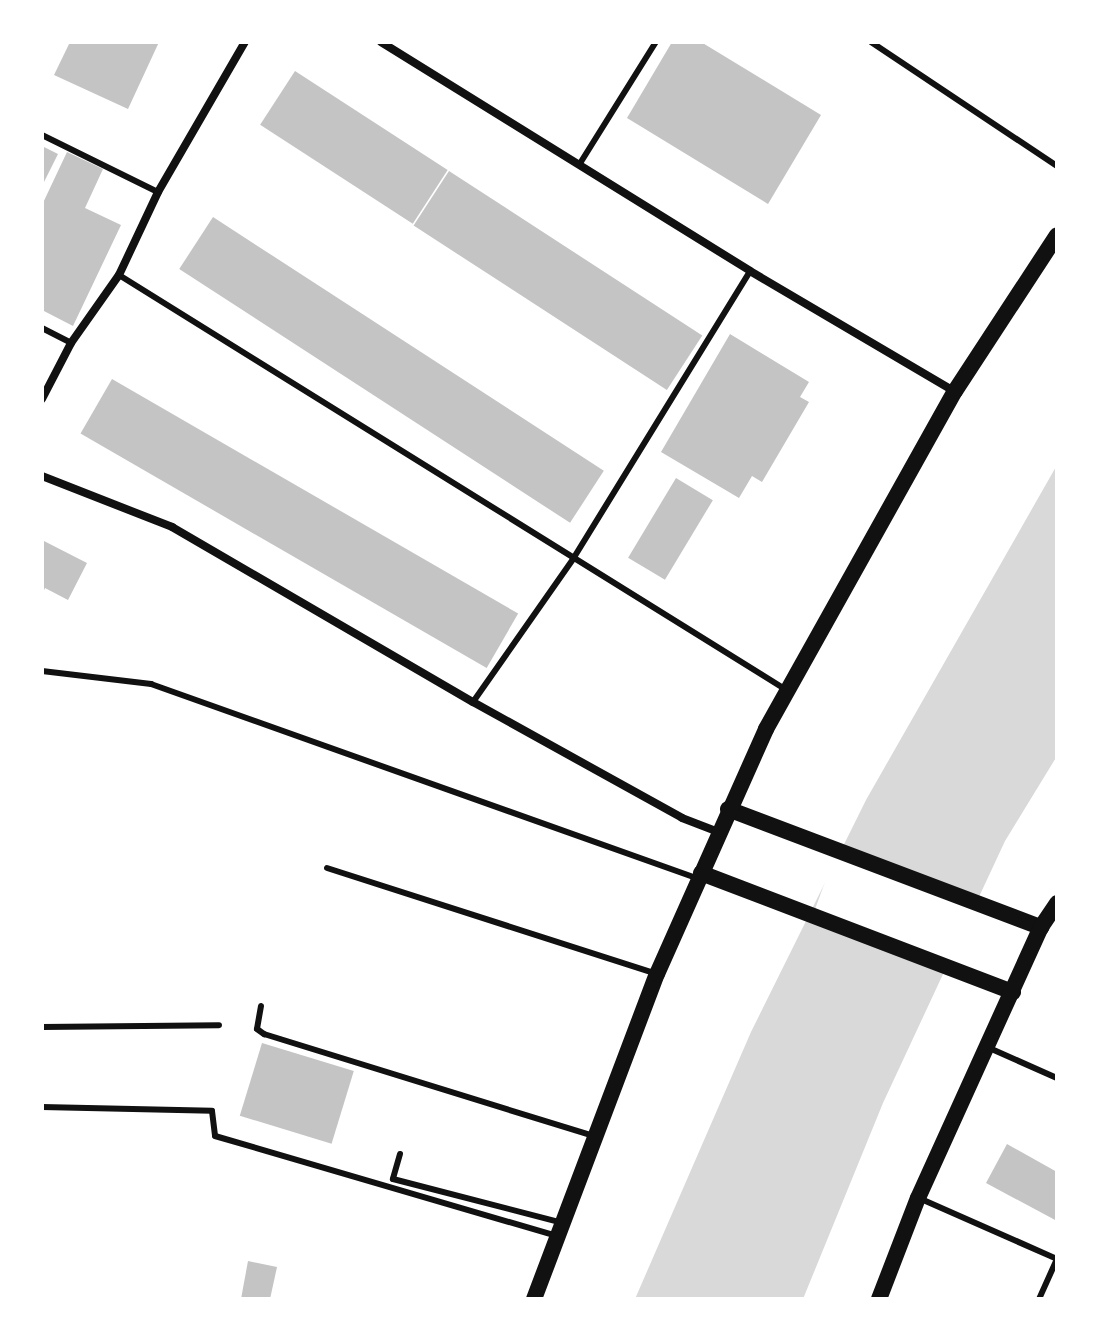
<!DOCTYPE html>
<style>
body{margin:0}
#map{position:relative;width:1099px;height:1341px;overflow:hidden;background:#fff;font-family:"IBM Plex Sans",sans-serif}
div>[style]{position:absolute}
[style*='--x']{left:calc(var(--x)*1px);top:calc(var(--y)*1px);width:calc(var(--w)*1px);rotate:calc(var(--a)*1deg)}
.water>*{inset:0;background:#d9d9d9}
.pier>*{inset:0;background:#fff;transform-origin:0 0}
.building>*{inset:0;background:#c4c4c4;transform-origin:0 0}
.service>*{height:6px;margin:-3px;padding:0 3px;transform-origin:3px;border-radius:3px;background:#111}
.minor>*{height:8px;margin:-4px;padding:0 4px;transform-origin:4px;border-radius:4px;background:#111}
.secondary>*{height:16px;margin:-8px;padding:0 8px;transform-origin:8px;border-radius:8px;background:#111}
span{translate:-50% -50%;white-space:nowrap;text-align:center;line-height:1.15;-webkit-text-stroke:6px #fff;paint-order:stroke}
.frame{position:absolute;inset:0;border:44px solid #fff;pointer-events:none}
</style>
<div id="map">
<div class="water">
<div style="clip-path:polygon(1057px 465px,1057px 756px,1005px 841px,883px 1103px,803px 1299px,635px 1299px,751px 1032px,866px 800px)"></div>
</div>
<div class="pier">
<div style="left:837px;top:849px;width:153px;height:69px;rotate:20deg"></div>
</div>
<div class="building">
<div style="clip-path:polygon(70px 42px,159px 42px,128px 109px,54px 75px)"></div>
<div style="clip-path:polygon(672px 42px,701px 42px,821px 115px,768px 204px,627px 118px)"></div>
<div style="left:295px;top:71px;width:182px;height:64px;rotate:33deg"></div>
<div style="clip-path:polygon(42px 146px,58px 154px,42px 186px)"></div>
<div style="clip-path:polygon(67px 152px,103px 169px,85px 208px,121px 225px,73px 326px,42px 310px,42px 205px)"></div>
<div style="left:449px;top:171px;width:302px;height:65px;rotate:33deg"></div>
<div style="left:213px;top:217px;width:466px;height:62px;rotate:33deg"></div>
<div style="clip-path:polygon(730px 334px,809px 382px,800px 397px,809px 402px,762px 482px,752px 476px,739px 498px,661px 452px)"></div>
<div style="left:112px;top:379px;width:469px;height:63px;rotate:30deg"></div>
<div style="left:676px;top:478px;width:43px;height:93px;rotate:31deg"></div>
<div style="clip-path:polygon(42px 540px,87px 563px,68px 600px,45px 588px,42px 595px)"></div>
<div style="left:262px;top:1043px;width:96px;height:76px;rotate:17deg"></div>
<div style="clip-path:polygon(1007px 1144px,1057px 1172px,1057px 1221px,986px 1183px)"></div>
<div style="clip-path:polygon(248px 1261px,277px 1267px,270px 1299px,241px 1299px)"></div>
</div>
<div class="service">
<div style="--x:871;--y:42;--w:224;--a:33.7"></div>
<div style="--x:42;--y:135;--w:129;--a:26.2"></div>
<div style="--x:579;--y:165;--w:145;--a:-58"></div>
<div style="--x:119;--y:275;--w:784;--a:31.87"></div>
<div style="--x:42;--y:328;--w:33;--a:27"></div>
<div style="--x:42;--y:671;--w:110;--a:6.8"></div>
<div style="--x:151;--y:684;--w:578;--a:19.59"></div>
<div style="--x:473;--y:702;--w:174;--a:-55"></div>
<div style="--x:573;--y:559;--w:338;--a:-58.4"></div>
<div style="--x:327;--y:868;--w:343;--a:17.8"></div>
<div style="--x:261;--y:1006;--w:23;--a:100"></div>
<div style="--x:257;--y:1029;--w:9;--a:36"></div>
<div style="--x:264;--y:1034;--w:344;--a:17.2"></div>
<div style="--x:42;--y:1027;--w:177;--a:-0.6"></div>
<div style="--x:987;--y:1047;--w:77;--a:23.9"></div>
<div style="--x:42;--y:1107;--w:170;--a:1.3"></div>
<div style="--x:212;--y:1111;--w:25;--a:83"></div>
<div style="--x:215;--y:1136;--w:356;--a:16.3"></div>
<div style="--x:400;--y:1154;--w:26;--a:106"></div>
<div style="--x:393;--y:1179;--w:171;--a:14.5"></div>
<div style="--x:921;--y:1199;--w:149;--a:23.8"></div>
<div style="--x:1057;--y:1259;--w:44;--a:114.2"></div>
</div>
<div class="minor">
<div style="--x:381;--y:42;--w:434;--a:31.8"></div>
<div style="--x:750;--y:271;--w:237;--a:30.5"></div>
<div style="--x:42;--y:399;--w:63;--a:-62.6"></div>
<div style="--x:71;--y:343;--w:83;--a:-54.8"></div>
<div style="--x:119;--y:275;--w:92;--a:-64.8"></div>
<div style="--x:158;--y:192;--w:173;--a:-59.9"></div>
<div style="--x:42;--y:476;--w:140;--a:21.4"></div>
<div style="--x:172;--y:527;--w:348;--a:30.2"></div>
<div style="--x:473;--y:702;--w:239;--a:29"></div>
<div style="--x:682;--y:818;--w:39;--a:21"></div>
</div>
<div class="secondary">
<div style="--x:728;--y:809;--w:335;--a:20.7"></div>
<div style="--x:701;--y:873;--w:334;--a:20.9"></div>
<div style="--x:534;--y:1299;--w:347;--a:-69.3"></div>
<div style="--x:657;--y:974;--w:268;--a:-66"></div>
<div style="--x:766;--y:729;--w:387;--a:-60.8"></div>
<div style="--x:955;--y:391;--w:186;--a:-56.8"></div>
<div style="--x:879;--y:1299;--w:108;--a:-68.9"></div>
<div style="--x:918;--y:1198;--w:298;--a:-65.6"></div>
<div style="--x:1041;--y:927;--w:29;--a:-56"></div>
</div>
<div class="frame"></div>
</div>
